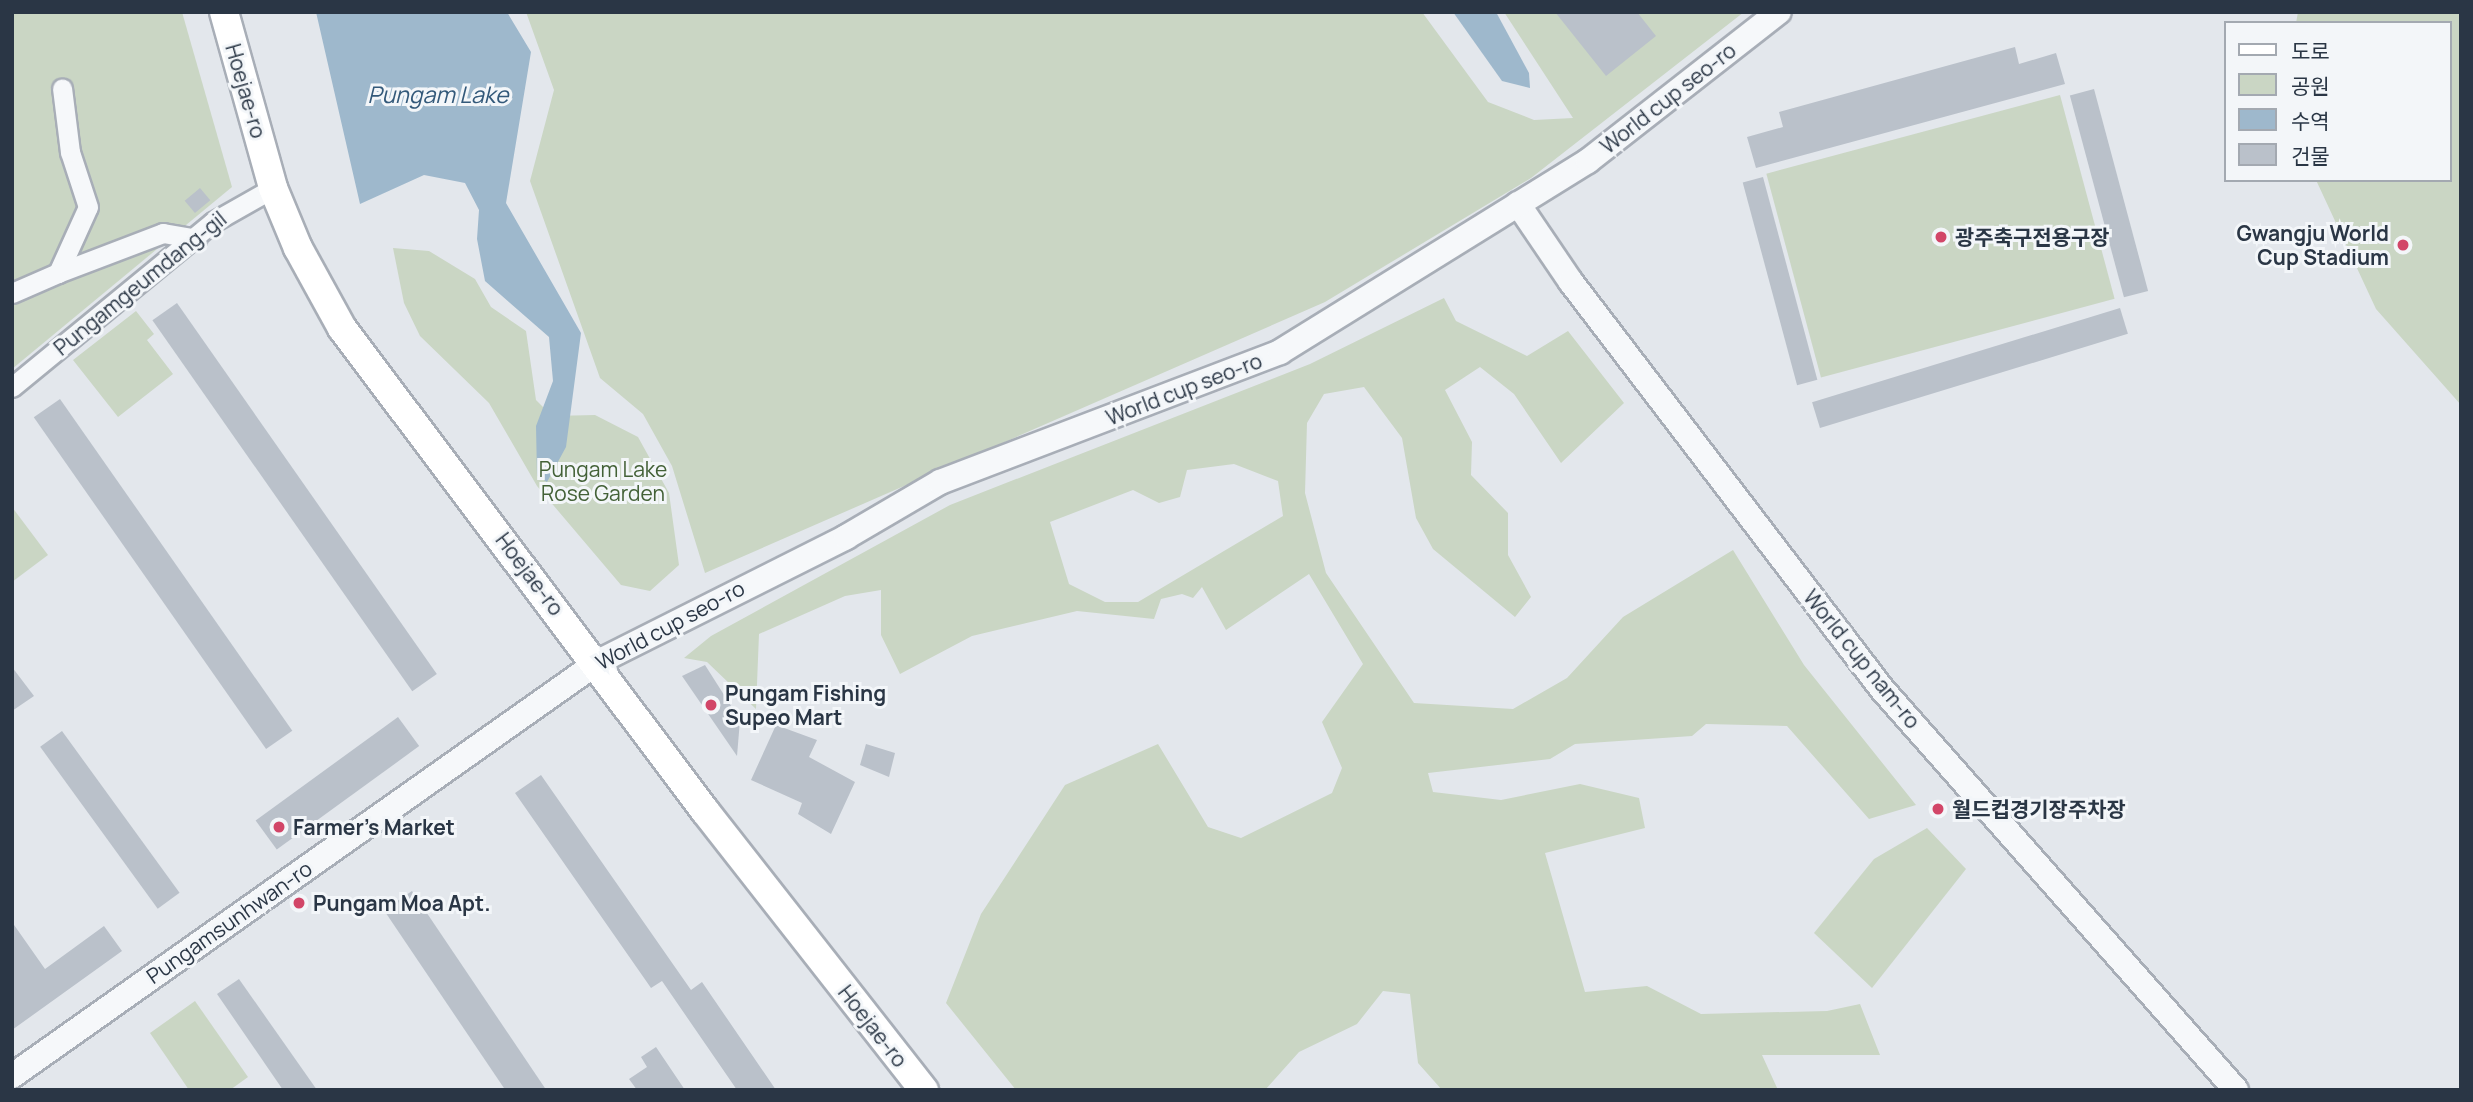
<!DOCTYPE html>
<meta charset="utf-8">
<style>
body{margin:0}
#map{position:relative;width:2473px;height:1102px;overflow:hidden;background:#e3e7ec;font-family:Manrope,"Noto Sans KR",sans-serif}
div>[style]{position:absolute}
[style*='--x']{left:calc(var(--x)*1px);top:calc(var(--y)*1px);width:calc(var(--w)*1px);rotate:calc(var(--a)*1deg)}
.green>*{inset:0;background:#cad6c4;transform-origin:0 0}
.water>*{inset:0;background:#9eb8cc}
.building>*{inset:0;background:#bac1ca;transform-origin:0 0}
.roads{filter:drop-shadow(2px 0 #a8aeb7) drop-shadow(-2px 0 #a8aeb7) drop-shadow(0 2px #a8aeb7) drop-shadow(0 -2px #a8aeb7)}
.minor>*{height:19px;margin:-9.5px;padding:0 9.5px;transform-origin:9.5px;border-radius:9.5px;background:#f6f8fa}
.tertiary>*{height:24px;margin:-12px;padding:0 12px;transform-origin:12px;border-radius:12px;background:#f6f8fa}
.secondary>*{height:28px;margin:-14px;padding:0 14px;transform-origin:14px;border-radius:14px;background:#fff}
.dots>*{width:19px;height:19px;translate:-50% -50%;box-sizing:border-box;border:4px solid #f3f6f9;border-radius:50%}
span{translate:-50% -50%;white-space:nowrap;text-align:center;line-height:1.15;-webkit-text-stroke:6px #f3f6f9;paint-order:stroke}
.street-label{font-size:21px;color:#2a3645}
.poi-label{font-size:21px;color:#2a3645;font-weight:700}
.right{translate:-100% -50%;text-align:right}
.left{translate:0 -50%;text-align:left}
.park-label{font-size:21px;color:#436137}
.water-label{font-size:23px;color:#33597a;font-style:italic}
.frame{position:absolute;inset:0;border:14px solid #2a3645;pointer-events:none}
.legend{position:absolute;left:2224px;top:21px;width:228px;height:161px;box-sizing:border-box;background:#f3f6f9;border:2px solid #a3a9b1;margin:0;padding:9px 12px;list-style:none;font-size:21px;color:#2a3645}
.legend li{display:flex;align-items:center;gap:14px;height:35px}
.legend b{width:35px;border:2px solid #a3a9b1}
</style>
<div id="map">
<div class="green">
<div style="clip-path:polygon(12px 12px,182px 12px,232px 187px,12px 369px)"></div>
<div style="clip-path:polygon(526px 12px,1422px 12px,1488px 102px,1534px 120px,1573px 118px,1504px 12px,1744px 12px,1531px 178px,1325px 302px,705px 573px,672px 466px,643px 414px,600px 378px,530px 181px,554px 90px)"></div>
<div style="clip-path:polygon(2298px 12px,2461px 12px,2461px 405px,2376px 309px,2316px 180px,2450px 180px,2450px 23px,2296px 23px)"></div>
<div style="left:2060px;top:95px;width:211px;height:304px;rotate:75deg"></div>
<div style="clip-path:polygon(393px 248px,429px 251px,475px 279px,491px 307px,526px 331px,536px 400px,552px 416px,595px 415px,638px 437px,669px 493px,679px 565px,650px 591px,621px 585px,537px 486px,489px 403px,420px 336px,404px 303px)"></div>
<div style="clip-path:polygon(evenodd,1444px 298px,1456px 321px,1527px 356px,1568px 331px,1624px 403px,1561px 463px,1514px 394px,1480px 367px,1445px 390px,1472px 442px,1471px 475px,1508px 513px,1508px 555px,1531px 597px,1515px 617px,1433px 549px,1416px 518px,1402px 438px,1364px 387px,1324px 394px,1307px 423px,1305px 493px,1326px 573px,1414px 703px,1513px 709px,1567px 678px,1623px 617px,1733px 550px,1804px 665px,1916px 805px,1869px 819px,1787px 726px,1706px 724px,1692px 736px,1575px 744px,1550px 759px,1428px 773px,1433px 792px,1501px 800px,1580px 784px,1639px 798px,1645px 828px,1545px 853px,1585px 992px,1647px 986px,1701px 1014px,1827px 1011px,1860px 1004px,1880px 1055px,1762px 1055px,1778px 1090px,1442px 1090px,1418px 1063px,1410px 994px,1383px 991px,1357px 1024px,1299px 1052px,1265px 1090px,1016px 1090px,946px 1003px,981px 914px,1065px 785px,1158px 744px,1208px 827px,1241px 838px,1332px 793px,1342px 768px,1322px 722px,1363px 664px,1309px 574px,1226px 630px,1202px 587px,1193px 598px,1182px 594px,1161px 599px,1154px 619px,1077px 611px,972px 636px,900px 674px,881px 635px,881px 590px,845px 596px,759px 634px,756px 709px,707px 662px,684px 658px,711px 636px,950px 505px,1310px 364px,1444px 298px,1234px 464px,1278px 481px,1283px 516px,1138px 602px,1105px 602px,1069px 584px,1050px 522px,1133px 490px,1159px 503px,1180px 497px,1187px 470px,1234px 464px)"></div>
<div style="clip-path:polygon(136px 311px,154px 334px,147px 340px,173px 374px,118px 417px,73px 360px)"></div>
<div style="clip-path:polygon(12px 507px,48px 555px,12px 582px)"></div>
<div style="clip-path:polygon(1927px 828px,1966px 869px,1872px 988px,1814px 933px,1874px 859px)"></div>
<div style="clip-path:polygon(195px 1001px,248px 1077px,230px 1090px,189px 1090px,150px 1033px)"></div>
</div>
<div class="water">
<div style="clip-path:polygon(316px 12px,507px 12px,531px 52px,506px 203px,581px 333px,566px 447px,547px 482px,537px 476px,536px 426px,553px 381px,549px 337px,485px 281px,477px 239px,479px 210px,465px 183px,424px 175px,360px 204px)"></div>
<div style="clip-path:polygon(1453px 12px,1496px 12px,1529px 73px,1530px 88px,1502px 81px)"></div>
</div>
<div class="building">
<div style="clip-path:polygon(1555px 12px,1637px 12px,1656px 36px,1606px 76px)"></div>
<div style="clip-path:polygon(2015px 47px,2019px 64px,2056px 53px,2065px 84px,1756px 168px,1747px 137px,1783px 127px,1779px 112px)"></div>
<div style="left:2094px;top:89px;width:209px;height:25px;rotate:75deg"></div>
<div style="left:1763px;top:177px;width:210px;height:21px;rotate:75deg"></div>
<div style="left:200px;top:188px;width:16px;height:20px;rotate:50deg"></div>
<div style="left:177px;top:303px;width:453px;height:30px;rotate:55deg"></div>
<div style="left:2120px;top:308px;width:27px;height:322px;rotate:73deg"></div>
<div style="left:60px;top:399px;width:405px;height:32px;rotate:55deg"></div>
<div style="clip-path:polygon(705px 665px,740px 720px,737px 756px,682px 676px)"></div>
<div style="clip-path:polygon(12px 667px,34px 696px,12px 711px)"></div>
<div style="left:398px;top:717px;width:36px;height:176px;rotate:54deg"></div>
<div style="clip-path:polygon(776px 725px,817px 740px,809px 757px,855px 782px,831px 834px,798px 814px,802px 803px,751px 780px)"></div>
<div style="left:62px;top:731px;width:200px;height:27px;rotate:54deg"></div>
<div style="clip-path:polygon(866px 744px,895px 753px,889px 777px,860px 765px)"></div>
<div style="clip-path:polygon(541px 775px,691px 990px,702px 982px,776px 1090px,737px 1090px,662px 981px,651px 988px,515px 793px)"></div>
<div style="left:412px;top:891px;width:241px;height:34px;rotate:56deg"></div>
<div style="clip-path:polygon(12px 922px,45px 969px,104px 926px,122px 951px,12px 1030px)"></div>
<div style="clip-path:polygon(239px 979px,317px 1090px,283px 1090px,217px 994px)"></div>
<div style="clip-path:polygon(656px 1047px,685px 1090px,637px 1090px,629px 1079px,647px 1067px,641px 1057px)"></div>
</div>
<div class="roads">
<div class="minor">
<div style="--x:58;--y:273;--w:112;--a:-20.9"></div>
<div style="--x:163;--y:233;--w:34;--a:10"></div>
<div style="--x:12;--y:293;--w:50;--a:-23.5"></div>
<div style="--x:58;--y:273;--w:72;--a:-65.6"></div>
<div style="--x:88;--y:207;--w:58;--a:-108.1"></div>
<div style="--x:70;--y:152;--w:64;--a:-97.1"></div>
<div style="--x:12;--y:387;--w:260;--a:-39.4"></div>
<div style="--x:213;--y:222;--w:69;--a:-29.5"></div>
</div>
<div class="tertiary">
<div style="--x:1518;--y:204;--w:94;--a:55.8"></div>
<div style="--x:1571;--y:282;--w:512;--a:52.62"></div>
<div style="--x:1882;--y:689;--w:535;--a:48.56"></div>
<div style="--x:12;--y:1076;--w:717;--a:-35.24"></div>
<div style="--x:598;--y:662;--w:278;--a:-26.7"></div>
<div style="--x:846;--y:537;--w:109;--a:-30.3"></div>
<div style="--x:940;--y:482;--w:364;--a:-20.9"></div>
<div style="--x:1280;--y:352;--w:362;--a:-31.8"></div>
<div style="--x:1588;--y:161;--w:242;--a:-38"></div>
</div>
<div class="secondary">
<div style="--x:224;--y:12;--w:183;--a:74.4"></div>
<div style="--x:273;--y:188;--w:65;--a:67.4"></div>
<div style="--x:298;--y:248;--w:91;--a:61.2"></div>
<div style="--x:342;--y:328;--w:604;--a:53.07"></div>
<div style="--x:705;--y:811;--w:355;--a:51.9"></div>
</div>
</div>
<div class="dots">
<div style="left:1941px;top:237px;background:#d24668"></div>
<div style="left:2403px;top:245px;background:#d24668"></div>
<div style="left:711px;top:705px;background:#d24668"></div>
<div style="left:1938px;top:809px;background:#d24668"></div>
<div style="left:279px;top:827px;background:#d24668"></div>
<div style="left:299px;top:903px;background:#d24668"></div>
</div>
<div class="street-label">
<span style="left:246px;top:91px;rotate:74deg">Hoejae-ro</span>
<span style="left:1668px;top:98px;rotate:-38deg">World cup seo-ro</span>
<span style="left:140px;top:283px;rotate:-39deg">Pungamgeumdang-gil</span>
<span style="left:1184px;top:389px;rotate:-21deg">World cup seo-ro</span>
<span style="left:530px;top:574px;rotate:53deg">Hoejae-ro</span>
<span style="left:670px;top:625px;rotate:-28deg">World cup seo-ro</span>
<span style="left:1862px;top:659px;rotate:51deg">World cup nam-ro</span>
<span style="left:229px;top:922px;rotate:-35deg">Pungamsunhwan-ro</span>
<span style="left:873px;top:1026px;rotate:52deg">Hoejae-ro</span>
</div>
<div class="poi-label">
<span class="right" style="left:2389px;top:245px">Gwangju World<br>Cup Stadium</span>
<span class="left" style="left:1955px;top:237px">광주축구전용구장</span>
<span class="left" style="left:725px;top:705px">Pungam Fishing<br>Supeo Mart</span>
<span class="left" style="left:1952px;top:809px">월드컵경기장주차장</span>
<span class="left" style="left:293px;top:827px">Farmer's Market</span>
<span class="left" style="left:313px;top:903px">Pungam Moa Apt.</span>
</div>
<div class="park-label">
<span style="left:603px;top:481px">Pungam Lake<br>Rose Garden</span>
</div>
<div class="water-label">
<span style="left:438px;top:94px">Pungam Lake</span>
</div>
<div class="frame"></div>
<ul class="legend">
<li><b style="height:9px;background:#fff"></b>도로</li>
<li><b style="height:19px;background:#cad6c4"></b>공원</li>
<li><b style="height:19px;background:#9eb8cc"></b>수역</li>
<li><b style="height:19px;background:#bac1ca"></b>건물</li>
</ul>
</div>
